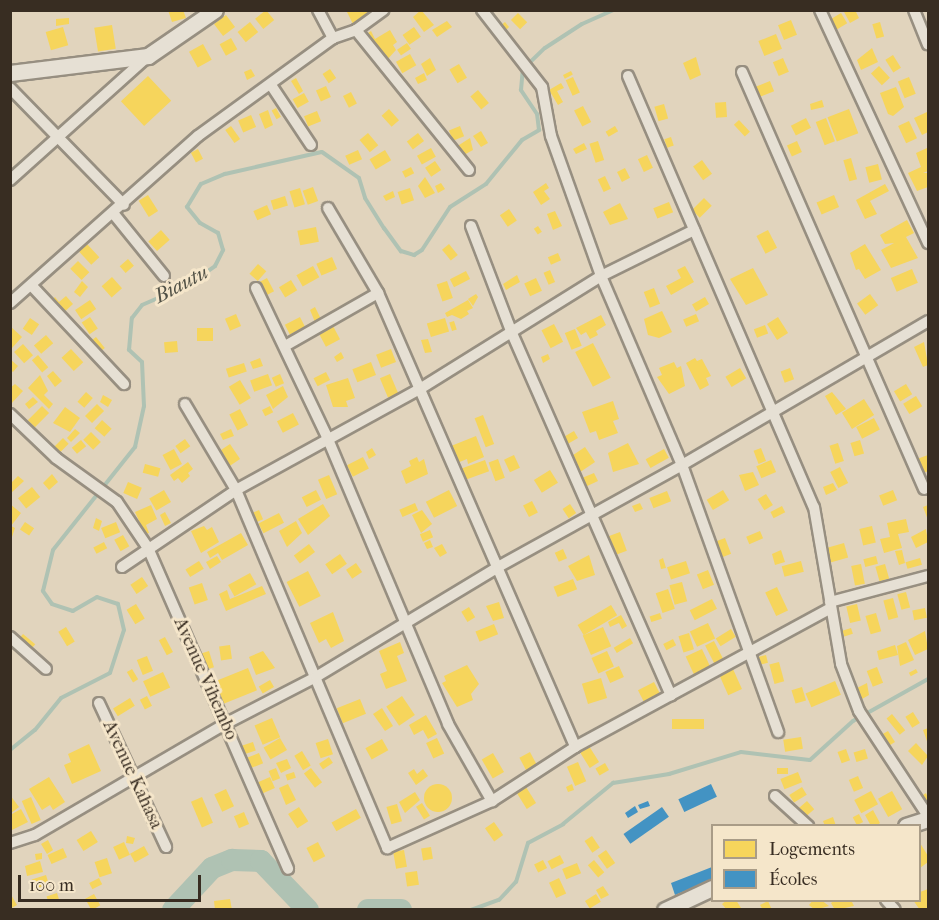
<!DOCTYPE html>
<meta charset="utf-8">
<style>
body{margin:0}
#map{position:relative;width:939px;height:920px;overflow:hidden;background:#e1d4bd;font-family:"IM FELL French Canon",serif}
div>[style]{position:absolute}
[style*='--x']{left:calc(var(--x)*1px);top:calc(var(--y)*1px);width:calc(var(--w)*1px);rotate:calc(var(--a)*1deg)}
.homes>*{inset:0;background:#f6d55c;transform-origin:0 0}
.round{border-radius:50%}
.schools>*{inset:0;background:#4393c3;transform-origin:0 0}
.stream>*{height:4px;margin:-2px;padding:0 2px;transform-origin:2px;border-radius:2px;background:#afc2b3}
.river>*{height:22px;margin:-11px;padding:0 11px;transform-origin:11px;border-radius:11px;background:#afc2b3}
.roads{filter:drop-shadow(2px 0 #978f81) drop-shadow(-2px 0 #978f81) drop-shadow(0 2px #978f81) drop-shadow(0 -2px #978f81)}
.street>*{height:10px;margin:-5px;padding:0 5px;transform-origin:5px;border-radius:5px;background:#e6e0d4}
.secondary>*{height:15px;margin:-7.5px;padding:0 7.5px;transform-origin:7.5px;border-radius:7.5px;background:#e6e0d4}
span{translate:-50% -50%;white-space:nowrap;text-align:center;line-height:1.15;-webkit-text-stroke:6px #f5e6ca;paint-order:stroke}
.street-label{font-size:18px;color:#382d22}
.water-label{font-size:20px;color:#505045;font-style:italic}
.frame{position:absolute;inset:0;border:12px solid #382d22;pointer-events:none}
.legend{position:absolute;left:711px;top:824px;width:210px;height:78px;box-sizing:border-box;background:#f5e6ca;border:2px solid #a99c87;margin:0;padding:8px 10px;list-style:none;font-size:18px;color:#382d22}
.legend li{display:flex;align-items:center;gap:12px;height:30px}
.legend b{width:30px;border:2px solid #a99c87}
.scale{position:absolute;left:18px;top:875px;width:183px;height:27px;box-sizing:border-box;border:3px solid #382d22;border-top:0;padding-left:8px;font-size:18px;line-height:21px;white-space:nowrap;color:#382d22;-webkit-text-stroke:4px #f5e6ca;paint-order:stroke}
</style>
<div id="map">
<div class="homes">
<div style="clip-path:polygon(168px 10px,183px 10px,186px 18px,172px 22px)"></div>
<div style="left:266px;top:10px;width:13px;height:14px;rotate:51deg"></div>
<div style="clip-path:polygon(346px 10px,366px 10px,370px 16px,353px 24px)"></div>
<div style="clip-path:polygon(421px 10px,434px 25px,424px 32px,413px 17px)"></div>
<div style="clip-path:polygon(843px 10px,855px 10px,859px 18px,850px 23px)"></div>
<div style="left:518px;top:13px;width:13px;height:10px;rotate:45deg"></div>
<div style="left:841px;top:13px;width:12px;height:16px;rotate:59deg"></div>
<div style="left:226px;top:15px;width:15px;height:15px;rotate:53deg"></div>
<div style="clip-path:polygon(69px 18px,69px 24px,56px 26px,56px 19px)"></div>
<div style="left:791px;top:20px;width:16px;height:14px;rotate:68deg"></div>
<div style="clip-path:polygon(447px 21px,452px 27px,437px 37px,432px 30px)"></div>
<div style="left:250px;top:22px;width:13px;height:16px;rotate:51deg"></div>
<div style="clip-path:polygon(505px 22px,509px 27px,503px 33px,499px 27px)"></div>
<div style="left:880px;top:22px;width:15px;height:8px;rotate:74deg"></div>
<div style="left:112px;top:25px;width:24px;height:18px;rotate:81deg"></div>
<div style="left:63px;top:27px;width:19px;height:18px;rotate:74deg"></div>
<div style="left:414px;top:27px;width:12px;height:14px;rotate:55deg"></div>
<div style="clip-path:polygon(390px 30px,397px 42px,393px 45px,396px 50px,386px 61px,365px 35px,371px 31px,375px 39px)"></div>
<div style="left:776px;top:34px;width:16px;height:19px;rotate:68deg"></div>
<div style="left:231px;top:38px;width:13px;height:13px;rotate:61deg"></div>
<div style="left:407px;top:43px;width:7px;height:12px;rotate:56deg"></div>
<div style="left:203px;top:44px;width:18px;height:16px;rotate:61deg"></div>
<div style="clip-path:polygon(872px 48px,878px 62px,861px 70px,857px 60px)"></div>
<div style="left:410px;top:54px;width:13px;height:16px;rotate:61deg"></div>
<div style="left:893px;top:55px;width:15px;height:9px;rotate:58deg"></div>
<div style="clip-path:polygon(696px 57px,701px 75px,690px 80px,683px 63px)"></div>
<div style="clip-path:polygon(430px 58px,436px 70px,427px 76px,421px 64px)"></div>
<div style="left:783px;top:58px;width:15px;height:11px;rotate:67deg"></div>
<div style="left:459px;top:64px;width:16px;height:11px;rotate:60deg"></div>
<div style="left:879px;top:66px;width:16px;height:11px;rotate:47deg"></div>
<div style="clip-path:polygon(251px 69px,255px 76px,247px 80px,244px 72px)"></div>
<div style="left:330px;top:69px;width:11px;height:9px;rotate:56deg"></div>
<div style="left:571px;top:71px;width:4px;height:9px;rotate:63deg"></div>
<div style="clip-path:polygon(424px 73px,427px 80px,418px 84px,415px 78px)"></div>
<div style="left:148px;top:76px;width:34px;height:37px;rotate:47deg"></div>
<div style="left:573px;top:77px;width:17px;height:8px;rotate:66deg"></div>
<div style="left:909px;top:77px;width:18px;height:12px;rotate:68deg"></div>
<div style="clip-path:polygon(296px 78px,303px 91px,299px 94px,291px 81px)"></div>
<div style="left:770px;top:81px;width:11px;height:17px;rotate:68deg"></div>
<div style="clip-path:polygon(561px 83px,564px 88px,557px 91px,563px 102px,558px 105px,549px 90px)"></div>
<div style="left:326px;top:86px;width:12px;height:11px;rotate:66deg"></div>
<div style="clip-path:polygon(896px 87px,904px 107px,893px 116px,888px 114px,880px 93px)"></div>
<div style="left:478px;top:90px;width:17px;height:10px;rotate:50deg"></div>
<div style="left:351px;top:92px;width:13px;height:9px;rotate:63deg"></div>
<div style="left:304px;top:93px;width:10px;height:13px;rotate:61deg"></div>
<div style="clip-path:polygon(822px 100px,824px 107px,811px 110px,810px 104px)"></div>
<div style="left:726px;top:102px;width:15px;height:11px;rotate:86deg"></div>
<div style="left:664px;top:104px;width:15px;height:10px;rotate:74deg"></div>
<div style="left:583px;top:106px;width:18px;height:10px;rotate:63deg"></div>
<div style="left:276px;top:108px;width:10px;height:5px;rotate:61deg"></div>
<div style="left:389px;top:109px;width:15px;height:10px;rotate:48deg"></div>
<div style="left:849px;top:109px;width:26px;height:23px;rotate:69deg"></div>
<div style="clip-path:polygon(268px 110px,273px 125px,265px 129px,259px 114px)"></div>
<div style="left:317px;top:111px;width:11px;height:14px;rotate:68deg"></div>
<div style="clip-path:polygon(927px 112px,928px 132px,922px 135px,914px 118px)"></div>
<div style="left:251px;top:115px;width:13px;height:14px;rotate:67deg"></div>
<div style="left:806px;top:118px;width:11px;height:17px;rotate:63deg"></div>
<div style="left:826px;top:118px;width:25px;height:11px;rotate:69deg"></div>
<div style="left:739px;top:120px;width:16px;height:7px;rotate:47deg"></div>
<div style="left:909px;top:121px;width:19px;height:12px;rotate:65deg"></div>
<div style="left:231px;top:126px;width:16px;height:7px;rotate:55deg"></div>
<div style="left:460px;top:126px;width:11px;height:12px;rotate:68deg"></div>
<div style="left:615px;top:126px;width:6px;height:11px;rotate:59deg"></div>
<div style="clip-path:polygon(481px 131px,488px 143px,481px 147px,473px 136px)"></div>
<div style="left:368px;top:133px;width:16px;height:11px;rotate:50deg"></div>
<div style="left:418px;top:133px;width:10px;height:14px;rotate:53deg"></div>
<div style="left:671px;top:137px;width:9px;height:7px;rotate:72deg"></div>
<div style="clip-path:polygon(470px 138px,473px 150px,462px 156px,456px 147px)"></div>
<div style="left:598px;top:141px;width:20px;height:9px;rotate:72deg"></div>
<div style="left:797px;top:141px;width:12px;height:11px;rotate:66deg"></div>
<div style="clip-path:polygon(584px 143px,587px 149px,576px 154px,573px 149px)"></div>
<div style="left:431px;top:148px;width:10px;height:16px;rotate:61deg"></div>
<div style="clip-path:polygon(927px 148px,928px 171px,923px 173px,928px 173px,928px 187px,917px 191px,908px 173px,921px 167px,916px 153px)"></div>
<div style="left:198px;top:149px;width:11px;height:8px;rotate:63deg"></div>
<div style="left:358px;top:150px;width:10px;height:14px;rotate:66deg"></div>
<div style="left:385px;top:150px;width:12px;height:18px;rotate:59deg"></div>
<div style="left:647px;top:155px;width:14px;height:10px;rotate:65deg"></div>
<div style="left:851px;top:158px;width:22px;height:8px;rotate:74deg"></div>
<div style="left:702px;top:160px;width:17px;height:11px;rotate:54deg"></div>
<div style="left:435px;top:161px;width:11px;height:12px;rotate:56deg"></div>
<div style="left:878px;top:164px;width:16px;height:13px;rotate:76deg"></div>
<div style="left:411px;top:167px;width:7px;height:10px;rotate:63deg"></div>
<div style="left:625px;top:168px;width:11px;height:9px;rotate:63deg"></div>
<div style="left:605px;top:176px;width:14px;height:8px;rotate:65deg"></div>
<div style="clip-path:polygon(425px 177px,435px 193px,425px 198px,418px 186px)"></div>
<div style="clip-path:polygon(441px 183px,445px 189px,438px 193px,435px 186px)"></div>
<div style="clip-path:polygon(546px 183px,549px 188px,544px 191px,550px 199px,541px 205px,533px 192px)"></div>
<div style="clip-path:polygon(885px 184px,889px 191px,870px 201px,877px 214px,865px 219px,856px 200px)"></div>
<div style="left:313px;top:187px;width:15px;height:11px;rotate:70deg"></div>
<div style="left:300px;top:188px;width:17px;height:11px;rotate:73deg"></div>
<div style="left:410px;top:188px;width:13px;height:13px;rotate:72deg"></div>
<div style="clip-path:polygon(393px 191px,395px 197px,386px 201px,383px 196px)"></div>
<div style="left:148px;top:195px;width:19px;height:11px;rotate:58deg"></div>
<div style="left:834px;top:195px;width:13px;height:19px;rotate:67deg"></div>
<div style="left:285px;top:196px;width:10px;height:15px;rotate:73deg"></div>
<div style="left:704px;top:198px;width:11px;height:17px;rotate:45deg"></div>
<div style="left:669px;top:202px;width:11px;height:17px;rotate:68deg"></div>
<div style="clip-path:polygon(620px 203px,628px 219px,610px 225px,603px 212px)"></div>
<div style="left:267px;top:205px;width:10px;height:15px;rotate:66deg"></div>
<div style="left:509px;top:209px;width:14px;height:11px;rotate:56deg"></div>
<div style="clip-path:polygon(555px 211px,562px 226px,553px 230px,547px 214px)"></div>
<div style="clip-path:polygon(907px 220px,914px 233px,906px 237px,918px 258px,891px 268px,881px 250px,894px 243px,885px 244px,880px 235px)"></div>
<div style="left:538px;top:226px;width:7px;height:5px;rotate:56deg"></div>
<div style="left:316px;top:227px;width:15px;height:19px;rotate:79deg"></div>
<div style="left:161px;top:230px;width:13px;height:17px;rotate:48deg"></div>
<div style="left:768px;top:230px;width:20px;height:13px;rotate:63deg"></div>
<div style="left:87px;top:244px;width:18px;height:11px;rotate:47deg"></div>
<div style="left:449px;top:244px;width:14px;height:9px;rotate:51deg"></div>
<div style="clip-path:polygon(865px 244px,881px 270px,865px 279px,859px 269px,856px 270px,850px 253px)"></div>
<div style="left:558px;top:253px;width:8px;height:11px;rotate:67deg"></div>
<div style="left:332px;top:257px;width:13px;height:17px;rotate:67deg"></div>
<div style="left:128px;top:259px;width:9px;height:11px;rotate:49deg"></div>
<div style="left:78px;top:261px;width:16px;height:11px;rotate:45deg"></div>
<div style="left:258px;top:264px;width:11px;height:13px;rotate:41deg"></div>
<div style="left:313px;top:266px;width:13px;height:19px;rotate:61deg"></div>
<div style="clip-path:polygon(685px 266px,694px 282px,671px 295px,666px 286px,681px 278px,677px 270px)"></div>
<div style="clip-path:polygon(753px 268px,768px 295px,746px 305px,730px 279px)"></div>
<div style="left:912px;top:269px;width:15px;height:23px;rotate:67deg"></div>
<div style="left:550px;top:270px;width:13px;height:7px;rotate:67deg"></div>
<div style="left:466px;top:271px;width:9px;height:18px;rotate:63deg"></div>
<div style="clip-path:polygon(517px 275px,520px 282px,506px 290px,503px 284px)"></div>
<div style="left:112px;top:277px;width:15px;height:14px;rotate:48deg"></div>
<div style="left:267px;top:278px;width:15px;height:9px;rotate:62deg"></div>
<div style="left:536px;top:278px;width:14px;height:13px;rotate:65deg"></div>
<div style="left:291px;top:280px;width:12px;height:14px;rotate:59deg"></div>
<div style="clip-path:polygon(82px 281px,88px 287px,80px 297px,74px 292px)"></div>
<div style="left:447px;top:281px;width:18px;height:11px;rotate:71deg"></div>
<div style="left:654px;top:288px;width:17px;height:11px;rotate:69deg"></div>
<div style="clip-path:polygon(476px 294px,478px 297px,473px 306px,468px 299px)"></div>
<div style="left:870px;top:294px;width:14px;height:16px;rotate:54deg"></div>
<div style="clip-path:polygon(66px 296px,73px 304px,61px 315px,49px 303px,55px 297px,59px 302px)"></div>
<div style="left:705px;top:297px;width:8px;height:15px;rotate:60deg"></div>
<div style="left:90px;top:300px;width:11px;height:18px;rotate:56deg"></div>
<div style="clip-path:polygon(468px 300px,473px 308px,467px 311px,469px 314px,461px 319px,452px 315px,447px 317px,445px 313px)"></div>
<div style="clip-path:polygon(315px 307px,321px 319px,315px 322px,310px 310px)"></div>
<div style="clip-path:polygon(662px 311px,672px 332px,659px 338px,648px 335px,644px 319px)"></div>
<div style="left:236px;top:314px;width:13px;height:12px;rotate:67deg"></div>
<div style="left:696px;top:314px;width:8px;height:14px;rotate:67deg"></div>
<div style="clip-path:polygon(601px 315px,606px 325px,596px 331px,598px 335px,590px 339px,586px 332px,581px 335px,576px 328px)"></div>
<div style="left:90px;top:317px;width:14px;height:10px;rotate:56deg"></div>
<div style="left:300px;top:317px;width:11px;height:17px;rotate:63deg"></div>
<div style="left:778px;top:317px;width:19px;height:13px;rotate:58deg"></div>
<div style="left:30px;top:318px;width:11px;height:13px;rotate:34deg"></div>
<div style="left:445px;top:318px;width:14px;height:19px;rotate:73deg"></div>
<div style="left:454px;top:321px;width:9px;height:5px;rotate:72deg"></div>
<div style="left:554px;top:324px;width:20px;height:14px;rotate:63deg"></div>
<div style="left:765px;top:325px;width:9px;height:12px;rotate:69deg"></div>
<div style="clip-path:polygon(10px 326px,22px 337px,12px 348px,10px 346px)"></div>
<div style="left:333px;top:326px;width:15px;height:16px;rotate:62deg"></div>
<div style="left:197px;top:328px;width:16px;height:13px"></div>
<div style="left:575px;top:329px;width:18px;height:11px;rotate:68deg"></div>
<div style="left:46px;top:335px;width:11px;height:16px;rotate:49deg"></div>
<div style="left:96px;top:337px;width:14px;height:10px;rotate:51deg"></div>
<div style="clip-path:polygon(428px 339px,432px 352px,425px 353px,421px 340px)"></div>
<div style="left:177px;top:341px;width:11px;height:13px;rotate:85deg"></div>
<div style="clip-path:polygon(924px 342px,928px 365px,923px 367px,914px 347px)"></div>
<div style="left:593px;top:343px;width:39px;height:20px;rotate:63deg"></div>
<div style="left:23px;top:344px;width:15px;height:12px;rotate:48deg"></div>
<div style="left:71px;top:349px;width:18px;height:13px;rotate:47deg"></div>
<div style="left:391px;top:349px;width:14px;height:16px;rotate:69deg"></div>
<div style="clip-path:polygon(341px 352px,344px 358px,337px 362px,334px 357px)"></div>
<div style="clip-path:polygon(548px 354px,550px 359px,543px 363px,541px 357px)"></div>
<div style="left:38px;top:355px;width:16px;height:8px;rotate:50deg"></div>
<div style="clip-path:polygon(260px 358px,263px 366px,253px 369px,250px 362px)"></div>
<div style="clip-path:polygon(695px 358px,697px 361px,702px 359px,711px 376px,706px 378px,709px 385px,700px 390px,686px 363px)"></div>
<div style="clip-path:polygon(10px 359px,18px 366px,13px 372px,10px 370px)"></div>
<div style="left:371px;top:362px;width:14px;height:20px;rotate:69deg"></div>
<div style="clip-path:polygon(674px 362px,677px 368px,681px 366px,685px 386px,669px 394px,657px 377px,662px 375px,659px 368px)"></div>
<div style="left:244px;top:363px;width:9px;height:19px;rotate:72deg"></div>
<div style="left:740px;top:368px;width:12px;height:17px;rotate:59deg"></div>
<div style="left:790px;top:368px;width:12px;height:10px;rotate:70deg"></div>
<div style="clip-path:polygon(53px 371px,62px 381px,55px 387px,47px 376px)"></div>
<div style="left:326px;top:372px;width:9px;height:14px;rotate:63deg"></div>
<div style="left:268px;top:374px;width:12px;height:19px;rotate:70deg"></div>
<div style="left:280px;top:374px;width:10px;height:9px;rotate:66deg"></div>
<div style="left:390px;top:374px;width:21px;height:11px;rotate:67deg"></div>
<div style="clip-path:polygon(40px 375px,48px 391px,44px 395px,53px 404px,49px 409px,28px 388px)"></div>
<div style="clip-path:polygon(348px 378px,355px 398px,346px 401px,348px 407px,333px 407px,326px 385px)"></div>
<div style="left:240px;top:380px;width:21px;height:13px;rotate:59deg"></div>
<div style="clip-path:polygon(15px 384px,23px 391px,10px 405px,10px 388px)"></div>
<div style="left:906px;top:384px;width:12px;height:14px;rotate:59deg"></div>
<div style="clip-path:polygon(283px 386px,288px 397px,273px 409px,266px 395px)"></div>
<div style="left:86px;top:392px;width:9px;height:13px;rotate:41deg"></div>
<div style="clip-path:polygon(832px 392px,846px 409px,836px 415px,825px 396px)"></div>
<div style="clip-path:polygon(103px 395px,112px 400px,108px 407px,100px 402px)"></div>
<div style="left:916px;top:396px;width:12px;height:15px;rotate:59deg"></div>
<div style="clip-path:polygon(33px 397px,38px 402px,29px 409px,25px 404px)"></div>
<div style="left:864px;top:399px;width:19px;height:26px;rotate:58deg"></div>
<div style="clip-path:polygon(613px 401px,619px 419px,613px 421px,618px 433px,599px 440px,596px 431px,590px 433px,582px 412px)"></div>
<div style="left:97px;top:404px;width:10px;height:17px;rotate:45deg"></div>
<div style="left:42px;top:406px;width:10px;height:20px;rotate:45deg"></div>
<div style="left:270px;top:406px;width:7px;height:9px;rotate:63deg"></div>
<div style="clip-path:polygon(65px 407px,80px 418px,70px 432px,53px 423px)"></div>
<div style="left:240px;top:409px;width:18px;height:12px;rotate:63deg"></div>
<div style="left:293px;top:413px;width:13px;height:18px;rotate:63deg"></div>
<div style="left:483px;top:415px;width:31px;height:9px;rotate:69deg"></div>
<div style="left:874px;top:418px;width:13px;height:20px;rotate:63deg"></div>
<div style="left:102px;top:420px;width:13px;height:11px;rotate:42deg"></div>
<div style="clip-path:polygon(75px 429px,80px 433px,71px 442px,67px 438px)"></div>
<div style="clip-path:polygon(231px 429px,234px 436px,223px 440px,220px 434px)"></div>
<div style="left:574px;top:431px;width:8px;height:16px;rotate:60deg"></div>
<div style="left:91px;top:432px;width:14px;height:11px;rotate:45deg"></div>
<div style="clip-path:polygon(476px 436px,484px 457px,468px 464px,467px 459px,457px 463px,451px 446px)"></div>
<div style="left:63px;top:438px;width:8px;height:18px;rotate:45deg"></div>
<div style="left:185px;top:439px;width:9px;height:12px;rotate:54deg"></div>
<div style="left:81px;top:440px;width:8px;height:12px;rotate:50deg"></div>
<div style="left:860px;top:440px;width:14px;height:10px;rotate:73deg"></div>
<div style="clip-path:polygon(628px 443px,639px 464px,613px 472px,608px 453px)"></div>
<div style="left:838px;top:443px;width:19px;height:9px;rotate:72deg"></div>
<div style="left:230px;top:444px;width:18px;height:18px;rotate:56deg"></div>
<div style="left:585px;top:447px;width:18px;height:25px;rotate:56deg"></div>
<div style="clip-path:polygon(372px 448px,376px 455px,369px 459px,366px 452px)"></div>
<div style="left:761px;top:448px;width:14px;height:8px;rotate:69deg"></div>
<div style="left:174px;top:449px;width:17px;height:13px;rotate:62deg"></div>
<div style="left:664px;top:449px;width:10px;height:21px;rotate:61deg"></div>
<div style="left:514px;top:455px;width:14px;height:11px;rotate:65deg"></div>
<div style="clip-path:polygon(928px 455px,928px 471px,922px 474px,917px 459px)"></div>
<div style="left:363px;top:457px;width:13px;height:18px;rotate:63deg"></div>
<div style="clip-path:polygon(417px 457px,419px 462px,424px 459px,428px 474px,406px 484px,401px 471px,411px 466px,409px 461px)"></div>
<div style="left:498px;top:459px;width:20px;height:10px;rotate:70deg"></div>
<div style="left:485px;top:460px;width:12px;height:28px;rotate:70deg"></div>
<div style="left:771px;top:460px;width:13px;height:16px;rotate:67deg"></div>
<div style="clip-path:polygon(188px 462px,193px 469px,188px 473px,190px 476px,182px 483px,178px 478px,174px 481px,170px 475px)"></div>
<div style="left:145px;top:464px;width:16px;height:9px;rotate:15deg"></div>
<div style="left:840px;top:467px;width:18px;height:11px;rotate:63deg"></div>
<div style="left:550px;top:470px;width:15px;height:19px;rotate:58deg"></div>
<div style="clip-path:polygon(753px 472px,759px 485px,745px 491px,739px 475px)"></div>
<div style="clip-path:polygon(594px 473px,598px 481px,585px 487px,582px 478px)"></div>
<div style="clip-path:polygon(52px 474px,58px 482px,49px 490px,43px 483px)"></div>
<div style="left:329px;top:475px;width:21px;height:12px;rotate:67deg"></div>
<div style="clip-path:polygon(18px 476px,24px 481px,10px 494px,10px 484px)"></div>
<div style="left:128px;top:482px;width:15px;height:12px;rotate:23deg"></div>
<div style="clip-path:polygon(833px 483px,837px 490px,826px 495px,823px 487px)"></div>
<div style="left:32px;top:487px;width:13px;height:18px;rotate:51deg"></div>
<div style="left:164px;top:490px;width:14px;height:17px;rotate:60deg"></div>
<div style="left:316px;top:490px;width:11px;height:16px;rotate:63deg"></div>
<div style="left:449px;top:490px;width:18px;height:26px;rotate:63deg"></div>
<div style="left:723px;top:490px;width:12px;height:19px;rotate:59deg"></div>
<div style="left:893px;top:490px;width:11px;height:15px;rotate:68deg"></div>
<div style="left:667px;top:491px;width:11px;height:19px;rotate:68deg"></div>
<div style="left:766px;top:494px;width:13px;height:10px;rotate:58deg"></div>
<div style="left:532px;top:501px;width:13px;height:10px;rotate:63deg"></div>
<div style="left:415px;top:503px;width:8px;height:17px;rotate:67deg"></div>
<div style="clip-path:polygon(640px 503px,643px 509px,635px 512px,632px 506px)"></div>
<div style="clip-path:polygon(10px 504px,21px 513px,11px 526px,15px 528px,11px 540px,10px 540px)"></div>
<div style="clip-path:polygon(323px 504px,330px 516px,308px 535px,298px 519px)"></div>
<div style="left:570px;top:504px;width:11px;height:9px;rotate:56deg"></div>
<div style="clip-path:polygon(151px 505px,157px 519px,146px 525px,149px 533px,145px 534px,135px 512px)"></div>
<div style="clip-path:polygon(928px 505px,928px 520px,923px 507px)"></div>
<div style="left:782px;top:506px;width:7px;height:13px;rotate:63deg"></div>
<div style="left:259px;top:510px;width:10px;height:10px;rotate:66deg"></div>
<div style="clip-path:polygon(422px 510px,432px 524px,421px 533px,412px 515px)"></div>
<div style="clip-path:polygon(165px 512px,171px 523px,165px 526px,160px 515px)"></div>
<div style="left:279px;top:513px;width:11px;height:23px;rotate:63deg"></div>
<div style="clip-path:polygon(96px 518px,102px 521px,99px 531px,93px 528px)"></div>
<div style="clip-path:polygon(906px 519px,909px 532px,898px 534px,902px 548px,884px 553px,880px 539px,890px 537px,887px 523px)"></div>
<div style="clip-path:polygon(296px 521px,302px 533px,287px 547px,279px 531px)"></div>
<div style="left:25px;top:522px;width:11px;height:9px;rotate:34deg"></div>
<div style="left:116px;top:522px;width:11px;height:16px;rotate:68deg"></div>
<div style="clip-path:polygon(204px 526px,207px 530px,212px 527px,219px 542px,201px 553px,191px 531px)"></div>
<div style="left:872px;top:526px;width:17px;height:13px;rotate:77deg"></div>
<div style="clip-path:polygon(926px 529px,928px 542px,916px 548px,911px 537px)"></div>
<div style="left:430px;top:530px;width:8px;height:11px;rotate:67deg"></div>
<div style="left:760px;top:531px;width:8px;height:15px;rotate:67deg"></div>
<div style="left:620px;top:532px;width:20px;height:13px;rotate:70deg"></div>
<div style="clip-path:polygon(241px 533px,248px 545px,222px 560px,218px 553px,210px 558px,207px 552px)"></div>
<div style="left:123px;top:535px;width:13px;height:10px;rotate:61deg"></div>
<div style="left:725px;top:538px;width:17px;height:10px;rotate:69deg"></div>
<div style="clip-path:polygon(430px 540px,433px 547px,427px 549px,424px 543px)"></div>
<div style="left:104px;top:542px;width:7px;height:12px;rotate:63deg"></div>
<div style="left:844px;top:543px;width:15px;height:21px;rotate:74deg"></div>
<div style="left:309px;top:544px;width:10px;height:19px;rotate:53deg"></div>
<div style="clip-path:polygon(442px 544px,447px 553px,440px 557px,434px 548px)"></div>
<div style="left:563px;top:549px;width:10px;height:9px;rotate:66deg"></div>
<div style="clip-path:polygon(781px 550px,785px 562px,775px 565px,772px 554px)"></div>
<div style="clip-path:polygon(902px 550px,905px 563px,899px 565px,895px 551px)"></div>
<div style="left:340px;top:554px;width:12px;height:18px;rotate:55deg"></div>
<div style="clip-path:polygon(589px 555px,595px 575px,577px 581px,568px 566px)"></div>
<div style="clip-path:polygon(217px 556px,221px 562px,210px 569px,206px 562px)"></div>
<div style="left:876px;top:556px;width:8px;height:13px;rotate:76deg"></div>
<div style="clip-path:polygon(663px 558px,666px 568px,661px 569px,659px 560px)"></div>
<div style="left:920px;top:558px;width:7px;height:15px;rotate:74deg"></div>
<div style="left:199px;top:561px;width:9px;height:16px;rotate:58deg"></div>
<div style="left:686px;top:561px;width:13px;height:20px;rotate:72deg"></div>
<div style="left:801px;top:561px;width:11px;height:20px;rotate:75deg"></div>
<div style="left:356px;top:563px;width:11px;height:12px;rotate:56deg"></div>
<div style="left:861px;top:564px;width:20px;height:10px;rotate:79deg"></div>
<div style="left:885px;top:564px;width:15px;height:10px;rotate:74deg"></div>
<div style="left:708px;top:570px;width:16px;height:12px;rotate:68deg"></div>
<div style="left:308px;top:571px;width:28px;height:24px;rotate:63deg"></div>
<div style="left:250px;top:573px;width:13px;height:25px;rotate:61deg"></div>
<div style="left:142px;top:577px;width:11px;height:14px;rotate:56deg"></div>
<div style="left:573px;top:579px;width:11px;height:21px;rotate:68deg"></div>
<div style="left:682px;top:582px;width:20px;height:13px;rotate:75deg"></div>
<div style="left:202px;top:583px;width:18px;height:14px;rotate:71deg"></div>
<div style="clip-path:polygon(262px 586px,266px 594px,226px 611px,219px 594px,227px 590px,230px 599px)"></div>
<div style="left:777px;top:587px;width:26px;height:13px;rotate:65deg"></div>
<div style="left:668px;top:589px;width:21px;height:13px;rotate:71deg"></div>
<div style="left:906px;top:592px;width:16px;height:9px;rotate:75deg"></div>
<div style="left:893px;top:598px;width:20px;height:10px;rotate:75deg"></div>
<div style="left:712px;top:599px;width:11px;height:25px;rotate:63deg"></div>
<div style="clip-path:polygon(499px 602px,504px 618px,493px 621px,486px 606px)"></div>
<div style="left:136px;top:604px;width:17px;height:11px;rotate:59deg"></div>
<div style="left:857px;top:604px;width:17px;height:11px;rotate:77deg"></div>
<div style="left:611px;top:605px;width:12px;height:39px;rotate:59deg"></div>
<div style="left:469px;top:607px;width:12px;height:9px;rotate:59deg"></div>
<div style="left:925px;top:608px;width:10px;height:13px;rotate:79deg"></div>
<div style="clip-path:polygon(333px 612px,344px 641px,331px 648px,326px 639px,319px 643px,310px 623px)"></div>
<div style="left:660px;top:613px;width:6px;height:11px;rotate:72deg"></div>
<div style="left:876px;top:613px;width:19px;height:11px;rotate:74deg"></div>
<div style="clip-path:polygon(621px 615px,627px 626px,622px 629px,619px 623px,610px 627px,608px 622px)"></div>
<div style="left:708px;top:623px;width:17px;height:20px;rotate:65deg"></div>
<div style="left:494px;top:624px;width:11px;height:20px;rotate:68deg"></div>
<div style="left:66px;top:627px;width:17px;height:9px;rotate:59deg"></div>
<div style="left:603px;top:627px;width:21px;height:22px;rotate:67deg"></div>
<div style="left:851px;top:628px;width:6px;height:9px;rotate:72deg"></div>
<div style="left:731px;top:629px;width:9px;height:18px;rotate:58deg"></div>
<div style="clip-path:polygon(925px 631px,928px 649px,915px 655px,908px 640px)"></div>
<div style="left:689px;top:633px;width:17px;height:11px;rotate:73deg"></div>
<div style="left:23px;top:634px;width:16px;height:11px;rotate:40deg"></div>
<div style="left:165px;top:637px;width:17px;height:7px;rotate:62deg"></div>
<div style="left:630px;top:638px;width:6px;height:19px;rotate:59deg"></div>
<div style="left:673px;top:639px;width:7px;height:11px;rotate:63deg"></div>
<div style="left:714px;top:641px;width:20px;height:10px;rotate:63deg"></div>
<div style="clip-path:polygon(400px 642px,404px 653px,397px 656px,407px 681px,386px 689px,380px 674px,387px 671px,379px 651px)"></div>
<div style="clip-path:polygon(906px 642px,914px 660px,900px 666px,897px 646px)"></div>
<div style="left:230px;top:645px;width:14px;height:11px;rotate:82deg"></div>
<div style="clip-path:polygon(895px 645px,898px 655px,879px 660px,877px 651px)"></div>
<div style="left:702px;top:649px;width:21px;height:18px;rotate:65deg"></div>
<div style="left:209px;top:651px;width:17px;height:10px;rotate:73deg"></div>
<div style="clip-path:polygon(263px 651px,275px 668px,256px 675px,249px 657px)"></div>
<div style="left:607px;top:651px;width:17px;height:17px;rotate:66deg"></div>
<div style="left:766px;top:655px;width:8px;height:10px;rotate:76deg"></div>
<div style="left:147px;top:656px;width:16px;height:11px;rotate:68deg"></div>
<div style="left:779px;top:662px;width:20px;height:10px;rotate:75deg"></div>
<div style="clip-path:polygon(467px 665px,479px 684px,471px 694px,473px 700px,457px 707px,442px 683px,446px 681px,444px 676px)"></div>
<div style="left:619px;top:666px;width:12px;height:15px;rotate:66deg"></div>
<div style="left:877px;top:667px;width:17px;height:11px;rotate:69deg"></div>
<div style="left:248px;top:668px;width:24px;height:36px;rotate:68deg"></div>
<div style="left:132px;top:669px;width:12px;height:6px;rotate:59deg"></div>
<div style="left:733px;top:669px;width:22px;height:15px;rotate:66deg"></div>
<div style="left:916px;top:669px;width:4px;height:8px;rotate:63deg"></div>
<div style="left:163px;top:672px;width:17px;height:22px;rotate:65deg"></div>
<div style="left:601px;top:678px;width:21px;height:20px;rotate:73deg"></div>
<div style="left:270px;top:680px;width:8px;height:13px;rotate:60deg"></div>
<div style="left:835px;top:681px;width:15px;height:32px;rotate:67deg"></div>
<div style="left:654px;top:682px;width:13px;height:18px;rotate:63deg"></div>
<div style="clip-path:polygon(867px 683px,869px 695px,862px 699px,857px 688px)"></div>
<div style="left:802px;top:687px;width:14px;height:11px;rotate:73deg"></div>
<div style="left:147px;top:696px;width:11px;height:8px;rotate:63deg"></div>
<div style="left:402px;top:696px;width:23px;height:19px;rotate:56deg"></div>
<div style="left:130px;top:698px;width:9px;height:20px;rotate:58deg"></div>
<div style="left:360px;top:699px;width:16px;height:25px;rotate:68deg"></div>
<div style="clip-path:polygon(382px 708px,393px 726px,385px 731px,373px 714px)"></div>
<div style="left:913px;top:712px;width:13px;height:9px;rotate:58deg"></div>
<div style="left:892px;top:714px;width:21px;height:7px;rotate:51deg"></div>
<div style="clip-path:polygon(426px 715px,437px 734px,428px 739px,423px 730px,414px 735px,409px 725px)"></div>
<div style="left:272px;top:718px;width:21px;height:19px;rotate:67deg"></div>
<div style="left:704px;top:719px;width:10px;height:32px;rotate:90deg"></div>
<div style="clip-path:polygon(928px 728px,928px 744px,923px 730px)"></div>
<div style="clip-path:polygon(888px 731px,895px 742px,887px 747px,881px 735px)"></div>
<div style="left:801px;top:737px;width:12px;height:18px;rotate:81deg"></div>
<div style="left:280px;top:738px;width:14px;height:19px;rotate:60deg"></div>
<div style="left:437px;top:738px;width:17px;height:12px;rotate:65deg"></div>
<div style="left:328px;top:739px;width:16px;height:13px;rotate:72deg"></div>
<div style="left:382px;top:739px;width:13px;height:19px;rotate:61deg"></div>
<div style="left:253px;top:742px;width:9px;height:12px;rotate:72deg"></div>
<div style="clip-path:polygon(916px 743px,928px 756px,922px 765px,908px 751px)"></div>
<div style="clip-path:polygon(89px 744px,101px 771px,72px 784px,64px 765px,71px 762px,68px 754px)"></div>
<div style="left:589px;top:746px;width:19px;height:11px;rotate:58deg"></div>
<div style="left:846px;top:749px;width:12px;height:9px;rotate:70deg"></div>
<div style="left:865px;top:749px;width:10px;height:12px;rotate:73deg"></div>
<div style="left:302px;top:751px;width:17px;height:9px;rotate:59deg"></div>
<div style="left:530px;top:752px;width:17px;height:12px;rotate:62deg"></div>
<div style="left:259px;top:753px;width:11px;height:15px;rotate:68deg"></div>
<div style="left:493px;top:753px;width:22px;height:13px;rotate:60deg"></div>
<div style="left:329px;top:757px;width:7px;height:12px;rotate:56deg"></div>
<div style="clip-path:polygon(287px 759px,291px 768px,281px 773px,276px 763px)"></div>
<div style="left:578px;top:762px;width:21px;height:12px;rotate:67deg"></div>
<div style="left:605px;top:763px;width:8px;height:11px;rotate:60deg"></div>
<div style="left:276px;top:768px;width:11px;height:8px;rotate:68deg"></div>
<div style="left:311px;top:768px;width:18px;height:9px;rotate:52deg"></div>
<div style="left:777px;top:768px;width:11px;height:6px"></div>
<div style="clip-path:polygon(414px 769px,417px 774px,423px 769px,428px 776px,416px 785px,408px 773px)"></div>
<div style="left:294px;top:772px;width:6px;height:9px;rotate:72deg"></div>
<div style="left:798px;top:772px;width:11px;height:19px;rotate:68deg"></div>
<div style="left:858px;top:776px;width:13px;height:10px;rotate:67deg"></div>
<div style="clip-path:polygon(49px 777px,65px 802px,53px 810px,50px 805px,42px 810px,29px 789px)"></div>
<div style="left:270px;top:777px;width:12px;height:18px;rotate:66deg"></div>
<div style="clip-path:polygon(288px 784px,296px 800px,286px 805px,279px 788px)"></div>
<div style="clip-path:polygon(572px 784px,574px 790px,568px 792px,566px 787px)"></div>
<div class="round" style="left:424px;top:784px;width:28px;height:28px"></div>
<div style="left:526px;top:787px;width:19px;height:11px;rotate:58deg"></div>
<div style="left:802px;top:787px;width:9px;height:15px;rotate:58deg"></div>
<div style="left:226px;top:789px;width:19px;height:13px;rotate:65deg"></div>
<div style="left:871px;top:791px;width:15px;height:19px;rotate:62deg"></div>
<div style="left:892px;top:791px;width:21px;height:16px;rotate:61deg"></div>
<div style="clip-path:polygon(415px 792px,420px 800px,405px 813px,399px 802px)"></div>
<div style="clip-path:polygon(926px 793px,928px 798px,928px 810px,920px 797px)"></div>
<div style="clip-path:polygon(10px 795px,19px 807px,10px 814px)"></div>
<div style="left:31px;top:797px;width:25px;height:10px;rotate:67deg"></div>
<div style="left:202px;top:797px;width:28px;height:12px;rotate:67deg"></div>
<div style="left:807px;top:801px;width:11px;height:13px;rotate:49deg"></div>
<div style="left:422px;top:803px;width:15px;height:7px;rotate:58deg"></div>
<div style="left:397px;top:804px;width:18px;height:11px;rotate:74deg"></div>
<div style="left:299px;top:807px;width:17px;height:13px;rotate:57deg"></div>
<div style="clip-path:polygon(21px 809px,28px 822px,10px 831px,10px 815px)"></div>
<div style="left:356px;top:809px;width:10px;height:28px;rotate:61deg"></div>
<div style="clip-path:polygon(873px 810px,880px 823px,876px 826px,871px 826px,865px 815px)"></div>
<div style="left:244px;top:812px;width:13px;height:11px;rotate:67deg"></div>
<div style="left:859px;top:814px;width:9px;height:7px;rotate:63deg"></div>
<div style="clip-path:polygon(833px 817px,836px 826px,825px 826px,823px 821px)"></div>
<div style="left:494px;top:822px;width:16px;height:11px;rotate:55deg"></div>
<div style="left:91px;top:831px;width:13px;height:17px;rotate:58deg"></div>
<div style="clip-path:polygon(127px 836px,135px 838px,133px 844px,126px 843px)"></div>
<div style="left:592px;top:836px;width:14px;height:9px;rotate:56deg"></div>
<div style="clip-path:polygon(48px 840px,53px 850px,47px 854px,41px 844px)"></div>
<div style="left:124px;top:842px;width:14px;height:12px;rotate:65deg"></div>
<div style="left:318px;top:842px;width:16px;height:13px;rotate:63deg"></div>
<div style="clip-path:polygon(920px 843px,928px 856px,928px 862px,920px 868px)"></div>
<div style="left:144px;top:846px;width:10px;height:16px;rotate:61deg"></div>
<div style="left:431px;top:847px;width:12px;height:10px;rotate:81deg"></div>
<div style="left:63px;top:848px;width:10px;height:17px;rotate:66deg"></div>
<div style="left:404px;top:850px;width:17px;height:11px;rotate:80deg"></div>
<div style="left:606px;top:850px;width:16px;height:10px;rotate:55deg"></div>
<div style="clip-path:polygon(42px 853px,42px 859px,36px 860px,35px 854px)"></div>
<div style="left:560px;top:855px;width:9px;height:14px;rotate:63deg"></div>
<div style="left:107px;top:858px;width:16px;height:13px;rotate:72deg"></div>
<div style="left:543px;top:860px;width:9px;height:10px;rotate:63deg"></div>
<div style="left:594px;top:860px;width:16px;height:8px;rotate:50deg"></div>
<div style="clip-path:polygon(40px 861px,43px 872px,27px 876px,25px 866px)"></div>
<div style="left:577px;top:863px;width:11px;height:16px;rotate:68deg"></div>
<div style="left:417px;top:871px;width:14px;height:12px;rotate:82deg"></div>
<div style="left:46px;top:875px;width:10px;height:15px;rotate:73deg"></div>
<div style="left:99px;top:878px;width:7px;height:11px;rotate:63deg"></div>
<div style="left:559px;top:878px;width:17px;height:11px;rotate:65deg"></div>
<div style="clip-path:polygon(603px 886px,609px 895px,601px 899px,596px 890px)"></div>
<div style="clip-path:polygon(928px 889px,928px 908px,920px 910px,913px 900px,920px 900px,920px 892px)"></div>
<div style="clip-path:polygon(10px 893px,17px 905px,10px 909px)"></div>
<div style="left:57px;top:893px;width:6px;height:11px;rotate:72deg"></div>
<div style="left:94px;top:894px;width:13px;height:10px;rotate:61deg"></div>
<div style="left:596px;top:894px;width:9px;height:13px;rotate:58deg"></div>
<div style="clip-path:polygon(230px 899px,232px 910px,215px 910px,214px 901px)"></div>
<div style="clip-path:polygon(727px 900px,736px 900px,741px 908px,727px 910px,722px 904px)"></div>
<div style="clip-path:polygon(813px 900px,821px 900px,829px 906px,815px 910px,809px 905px)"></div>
<div style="clip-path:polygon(835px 900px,851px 900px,854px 906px,835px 910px,831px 903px)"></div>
<div style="clip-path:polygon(768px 901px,772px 910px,763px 910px,760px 905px)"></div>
</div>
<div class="schools">
<div style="left:711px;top:784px;width:14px;height:36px;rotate:65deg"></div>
<div style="clip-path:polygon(648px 801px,650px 806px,640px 809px,638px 805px)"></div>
<div style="clip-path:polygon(635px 806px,638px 812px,628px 818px,625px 813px)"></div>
<div style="left:662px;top:807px;width:12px;height:47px;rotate:55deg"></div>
<div style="clip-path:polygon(712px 867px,712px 880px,675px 895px,671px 883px)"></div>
</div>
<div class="stream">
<div style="--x:10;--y:750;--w:32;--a:-39"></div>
<div style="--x:35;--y:730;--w:41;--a:-50.9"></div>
<div style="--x:61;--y:698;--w:55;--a:-27"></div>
<div style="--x:110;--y:673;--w:45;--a:-72"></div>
<div style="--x:124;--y:630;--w:27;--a:-103"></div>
<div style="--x:118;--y:604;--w:22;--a:-162"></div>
<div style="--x:97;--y:597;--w:28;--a:150"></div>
<div style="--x:73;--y:611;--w:22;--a:-162"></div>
<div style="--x:52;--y:604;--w:16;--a:-125"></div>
<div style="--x:43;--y:591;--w:42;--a:-76.3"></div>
<div style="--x:53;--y:550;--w:132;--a:-51.5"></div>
<div style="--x:135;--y:447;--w:42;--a:-77.6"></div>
<div style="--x:144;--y:406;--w:44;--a:-92.6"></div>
<div style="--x:142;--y:362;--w:18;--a:-137"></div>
<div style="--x:129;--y:350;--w:32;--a:-85"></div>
<div style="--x:132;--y:318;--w:16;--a:-52"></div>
<div style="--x:142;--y:305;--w:50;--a:-23.5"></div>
<div style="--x:188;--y:285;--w:33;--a:-35"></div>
<div style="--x:215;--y:266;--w:18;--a:-63"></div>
<div style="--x:223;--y:250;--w:18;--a:-106"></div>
<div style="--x:218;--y:233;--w:21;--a:-151"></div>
<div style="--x:200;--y:223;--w:21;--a:-129"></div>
<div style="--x:187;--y:207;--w:27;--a:-59"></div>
<div style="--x:201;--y:184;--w:26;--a:-23"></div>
<div style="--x:225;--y:174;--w:99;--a:-12.8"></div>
<div style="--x:322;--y:152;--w:45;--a:35.1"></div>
<div style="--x:359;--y:178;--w:21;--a:73"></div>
<div style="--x:365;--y:198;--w:36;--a:58"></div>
<div style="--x:384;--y:228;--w:29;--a:54"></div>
<div style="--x:401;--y:251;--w:14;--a:17"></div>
<div style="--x:414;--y:255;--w:9;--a:-32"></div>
<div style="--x:422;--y:250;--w:51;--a:-56.9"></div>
<div style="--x:450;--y:207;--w:43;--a:-32.6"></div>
<div style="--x:486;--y:184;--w:57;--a:-50.7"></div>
<div style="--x:522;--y:140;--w:20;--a:-30"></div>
<div style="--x:539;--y:130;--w:16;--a:-97"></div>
<div style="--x:537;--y:114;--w:29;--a:-124"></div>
<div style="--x:521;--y:90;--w:21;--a:-85"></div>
<div style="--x:523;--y:69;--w:30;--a:-44"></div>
<div style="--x:545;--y:48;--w:44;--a:-33"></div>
<div style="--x:582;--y:24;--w:35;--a:-24"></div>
<div style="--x:471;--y:910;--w:30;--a:-20"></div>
<div style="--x:499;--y:900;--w:25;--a:-47"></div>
<div style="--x:516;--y:882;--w:41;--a:-72.9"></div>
<div style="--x:528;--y:843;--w:40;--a:-28"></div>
<div style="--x:563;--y:824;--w:65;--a:-39.4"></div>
<div style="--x:613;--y:783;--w:57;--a:-9.1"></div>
<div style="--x:669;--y:774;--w:75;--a:-17"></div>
<div style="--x:741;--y:752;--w:69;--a:6.6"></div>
<div style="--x:810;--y:760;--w:58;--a:-42.2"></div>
<div style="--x:853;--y:721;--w:86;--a:-29.2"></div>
</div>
<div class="river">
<div style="--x:173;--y:910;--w:57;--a:-47.1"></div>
<div style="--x:212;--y:868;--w:22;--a:-22"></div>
<div style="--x:232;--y:860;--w:29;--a:2"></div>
<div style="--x:261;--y:861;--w:68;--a:46.2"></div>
<div style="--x:368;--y:910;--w:33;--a:0"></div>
</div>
<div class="roads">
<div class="street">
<div style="--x:318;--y:10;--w:32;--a:62"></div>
<div style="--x:333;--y:38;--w:24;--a:-19"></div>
<div style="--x:356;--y:30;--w:180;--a:51.1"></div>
<div style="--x:482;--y:10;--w:98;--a:52.1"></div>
<div style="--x:542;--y:87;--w:50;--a:79.6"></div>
<div style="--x:551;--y:136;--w:149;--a:70.3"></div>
<div style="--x:601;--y:276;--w:206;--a:66.8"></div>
<div style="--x:682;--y:465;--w:284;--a:70.2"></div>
<div style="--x:820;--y:10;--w:257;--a:65.1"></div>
<div style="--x:914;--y:10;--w:37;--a:68"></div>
<div style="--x:356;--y:30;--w:34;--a:-36"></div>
<div style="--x:742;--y:72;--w:455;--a:66.4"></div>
<div style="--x:628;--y:76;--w:469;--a:66.7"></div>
<div style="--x:814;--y:507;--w:159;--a:80.2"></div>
<div style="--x:841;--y:664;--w:50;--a:69"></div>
<div style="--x:859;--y:711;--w:126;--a:56.7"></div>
<div style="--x:271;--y:85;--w:72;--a:56.3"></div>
<div style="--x:10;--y:88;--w:163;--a:45.7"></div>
<div style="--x:10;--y:180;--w:186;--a:-41.9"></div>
<div style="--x:328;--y:208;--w:99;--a:59.5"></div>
<div style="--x:378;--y:293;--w:495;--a:66.5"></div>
<div style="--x:113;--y:213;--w:81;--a:51"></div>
<div style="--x:471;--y:226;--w:112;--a:69.1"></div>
<div style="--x:511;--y:331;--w:398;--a:66.3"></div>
<div style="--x:31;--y:285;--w:136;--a:46.8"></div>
<div style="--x:256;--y:288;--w:165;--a:64.5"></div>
<div style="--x:327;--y:437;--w:311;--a:67.1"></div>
<div style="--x:448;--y:724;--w:89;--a:60.3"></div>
<div style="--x:10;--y:303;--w:251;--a:-41.6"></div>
<div style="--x:198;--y:136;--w:167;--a:-36"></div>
<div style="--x:285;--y:346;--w:107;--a:-29.7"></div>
<div style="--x:185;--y:404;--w:100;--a:59.3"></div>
<div style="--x:236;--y:490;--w:389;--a:67.1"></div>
<div style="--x:387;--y:848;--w:115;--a:-24.1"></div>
<div style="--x:492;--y:801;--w:99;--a:-33"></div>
<div style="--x:575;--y:747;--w:291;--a:-28.5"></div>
<div style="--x:10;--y:414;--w:64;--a:43.7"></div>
<div style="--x:56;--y:458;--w:75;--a:35.8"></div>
<div style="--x:117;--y:502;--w:55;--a:56"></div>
<div style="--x:148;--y:548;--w:350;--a:66.4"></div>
<div style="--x:122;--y:567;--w:138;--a:-34"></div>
<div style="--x:236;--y:490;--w:208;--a:-28.8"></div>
<div style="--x:418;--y:390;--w:216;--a:-31.9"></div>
<div style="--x:601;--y:276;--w:104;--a:-26.3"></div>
<div style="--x:830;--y:602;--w:101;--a:-14.9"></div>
<div style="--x:10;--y:637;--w:48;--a:41.6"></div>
<div style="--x:99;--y:703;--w:159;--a:65"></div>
<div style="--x:775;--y:796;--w:45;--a:42.3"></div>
<div style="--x:10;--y:843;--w:26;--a:-18"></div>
<div style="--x:35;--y:835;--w:220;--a:-30.3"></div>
<div style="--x:225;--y:724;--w:102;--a:-27.3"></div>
<div style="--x:316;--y:677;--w:213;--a:-31.1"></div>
<div style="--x:498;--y:567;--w:210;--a:-29"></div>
<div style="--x:682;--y:465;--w:285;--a:-30.3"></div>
<div style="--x:886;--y:900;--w:13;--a:48"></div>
</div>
<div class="secondary">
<div style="--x:10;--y:73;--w:139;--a:-7"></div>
<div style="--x:148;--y:56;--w:81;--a:-34.5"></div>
<div style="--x:906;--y:826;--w:23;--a:-18"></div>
<div style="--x:665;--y:910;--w:52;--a:-25.1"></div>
</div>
</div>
<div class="street-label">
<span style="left:205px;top:679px;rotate:66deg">Avenue Vihembo</span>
<span style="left:132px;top:775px;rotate:65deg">Avenue Kahasa</span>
</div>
<div class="water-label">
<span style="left:181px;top:284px;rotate:-28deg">Biautu</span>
</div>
<div class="frame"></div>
<ul class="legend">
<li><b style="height:16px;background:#f6d55c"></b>Logements</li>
<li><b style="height:16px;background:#4393c3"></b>Écoles</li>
</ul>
<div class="scale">100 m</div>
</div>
